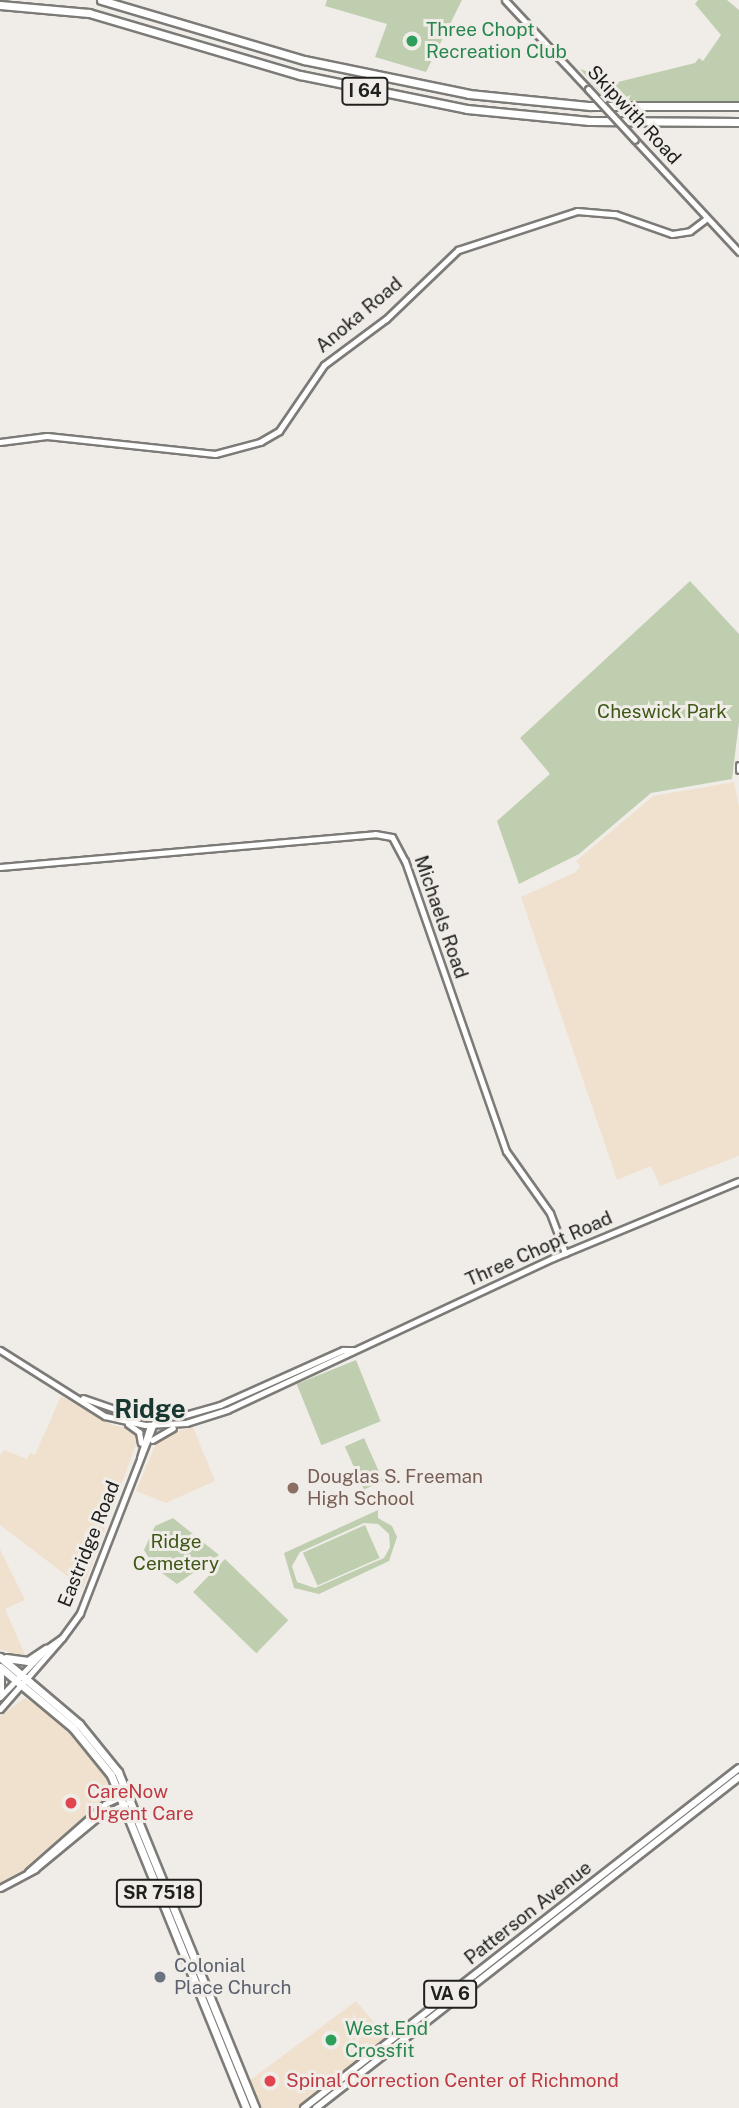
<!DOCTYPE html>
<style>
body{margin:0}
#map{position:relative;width:739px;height:2108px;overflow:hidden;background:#f0ede9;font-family:"Public Sans",sans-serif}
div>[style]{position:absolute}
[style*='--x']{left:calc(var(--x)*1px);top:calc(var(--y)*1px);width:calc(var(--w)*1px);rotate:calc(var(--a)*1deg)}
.commercial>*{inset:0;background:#efe1ce}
.green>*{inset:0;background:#c0ceb0;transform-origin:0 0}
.roads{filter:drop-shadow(2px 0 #7d7b77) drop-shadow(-2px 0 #7d7b77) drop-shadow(0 2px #7d7b77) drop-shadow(0 -2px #7d7b77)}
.secondary>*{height:5px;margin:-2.5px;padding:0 2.5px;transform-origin:2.5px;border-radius:2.5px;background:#fff}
.primary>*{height:6px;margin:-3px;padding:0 3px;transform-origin:3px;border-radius:3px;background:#fff}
.highway>*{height:7px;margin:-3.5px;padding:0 3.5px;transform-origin:3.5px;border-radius:3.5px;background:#fff}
.bridges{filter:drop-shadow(2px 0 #7d7b77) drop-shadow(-2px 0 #7d7b77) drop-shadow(0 2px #7d7b77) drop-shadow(0 -2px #7d7b77)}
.secondary-bridge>*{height:5px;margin:-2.5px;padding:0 2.5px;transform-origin:2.5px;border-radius:2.5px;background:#fff}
.dots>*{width:19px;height:19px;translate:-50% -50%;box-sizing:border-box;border:4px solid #f0ede9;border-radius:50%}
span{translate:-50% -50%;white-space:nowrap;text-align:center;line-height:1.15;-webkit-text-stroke:6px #f0ede9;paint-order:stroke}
.shield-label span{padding:2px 5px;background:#f0ede9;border:2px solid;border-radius:5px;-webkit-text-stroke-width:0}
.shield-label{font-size:18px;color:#21201e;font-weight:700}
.leisure-label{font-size:19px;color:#27864d}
.left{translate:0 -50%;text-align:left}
.street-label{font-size:19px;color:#21201e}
.park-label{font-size:19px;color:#405817}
.education-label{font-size:19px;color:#785e54}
.health-label{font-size:19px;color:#be3a42}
.worship-label{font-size:19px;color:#5b616d}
.district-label{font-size:26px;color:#173730;font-weight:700}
</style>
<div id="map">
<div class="commercial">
<div style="clip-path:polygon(734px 782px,739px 807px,739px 1156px,660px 1186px,651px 1166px,617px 1180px,521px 897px,576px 872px,580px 866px,576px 861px,653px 796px)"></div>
<div style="clip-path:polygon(61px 1396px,112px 1425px,131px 1429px,139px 1437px,83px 1588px,0 1525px,0 1455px,4px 1450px,27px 1459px,30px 1453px,35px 1455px)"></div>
<div style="clip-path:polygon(193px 1427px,215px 1481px,166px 1503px,136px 1491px,159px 1436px)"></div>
<div style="clip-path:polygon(0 1549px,25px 1600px,5px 1609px,27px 1659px,0 1649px)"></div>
<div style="clip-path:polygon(25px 1698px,74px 1729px,102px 1761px,125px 1807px,103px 1816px,20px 1885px,13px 1884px,0 1895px,0 1716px)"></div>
<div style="clip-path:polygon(356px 2001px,387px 2038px,381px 2049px,305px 2108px,255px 2108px,245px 2084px)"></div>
</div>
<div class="green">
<div style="clip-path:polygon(327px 0,462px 0,426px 72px,375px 57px,387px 24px,325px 6px)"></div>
<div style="clip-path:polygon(698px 0,727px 0,739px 10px,739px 101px,607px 101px,580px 69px,618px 82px,695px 63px,699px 58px,703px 61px,721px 35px,695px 4px)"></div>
<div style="clip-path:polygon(690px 581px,739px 634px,739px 722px,732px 779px,651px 793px,579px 854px,519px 884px,497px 821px,550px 774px,520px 738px)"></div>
<div style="left:356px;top:1360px;width:66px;height:64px;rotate:68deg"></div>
<div style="left:364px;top:1438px;width:47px;height:21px;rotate:66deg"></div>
<div style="clip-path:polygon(evenodd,378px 1510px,378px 1518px,392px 1526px,397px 1537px,389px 1561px,319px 1594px,294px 1588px,284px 1553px,378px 1510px,364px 1523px,378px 1524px,389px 1534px,390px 1547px,384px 1558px,315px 1588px,297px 1582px,292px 1566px,300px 1552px,364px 1523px)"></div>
<div style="clip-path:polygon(173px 1518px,219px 1555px,177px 1584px,155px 1568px,144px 1550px,155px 1526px)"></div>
<div style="left:365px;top:1525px;width:36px;height:68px;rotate:66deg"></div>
<div style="left:225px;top:1559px;width:88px;height:46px;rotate:44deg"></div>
</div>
<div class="roads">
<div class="secondary">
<div style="--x:505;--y:0;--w:122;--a:47"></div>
<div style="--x:635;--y:140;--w:153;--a:47.1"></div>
<div style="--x:0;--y:442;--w:47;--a:-7.3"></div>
<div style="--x:47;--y:436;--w:169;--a:6.1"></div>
<div style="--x:215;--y:454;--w:47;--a:-14.9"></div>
<div style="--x:260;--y:442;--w:22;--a:-30"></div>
<div style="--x:279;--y:431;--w:80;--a:-55.7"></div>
<div style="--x:324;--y:365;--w:77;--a:-36.6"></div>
<div style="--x:386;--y:319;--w:100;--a:-43.8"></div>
<div style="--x:458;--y:250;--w:125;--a:-18.1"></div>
<div style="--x:577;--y:211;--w:38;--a:5"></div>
<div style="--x:615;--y:214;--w:60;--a:19.3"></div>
<div style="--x:672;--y:234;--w:18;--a:-9"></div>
<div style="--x:690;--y:231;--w:21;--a:-37"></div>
<div style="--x:739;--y:765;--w:5;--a:90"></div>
<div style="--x:0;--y:867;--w:376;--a:-5"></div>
<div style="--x:375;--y:834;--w:17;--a:10"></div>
<div style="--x:392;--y:837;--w:27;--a:62"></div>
<div style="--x:405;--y:861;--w:307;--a:70.8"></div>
<div style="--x:506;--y:1151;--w:76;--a:54.6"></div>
<div style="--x:550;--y:1213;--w:43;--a:69.4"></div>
<div style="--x:0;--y:1350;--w:124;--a:32.2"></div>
<div style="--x:105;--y:1416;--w:41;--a:12.7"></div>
<div style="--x:145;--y:1425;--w:41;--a:-2.8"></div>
<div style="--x:186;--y:1423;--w:43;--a:-17.6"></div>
<div style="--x:227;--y:1410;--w:360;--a:-25"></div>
<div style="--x:553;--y:1258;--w:201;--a:-22.5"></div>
<div style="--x:83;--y:1398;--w:55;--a:19.1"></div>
<div style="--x:135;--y:1416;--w:50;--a:-1.1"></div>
<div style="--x:185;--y:1415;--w:36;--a:-16"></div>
<div style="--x:220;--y:1405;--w:135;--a:-24.1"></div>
<div style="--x:343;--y:1350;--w:10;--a:0"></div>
<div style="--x:128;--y:1424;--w:14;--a:36"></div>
<div style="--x:139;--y:1432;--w:11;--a:80"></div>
<div style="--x:152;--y:1440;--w:24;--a:-30"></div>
<div style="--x:140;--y:1458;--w:34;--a:-73"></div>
<div style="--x:0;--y:1697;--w:66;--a:-46.2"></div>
<div style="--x:46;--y:1649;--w:19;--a:-35"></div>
<div style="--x:62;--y:1638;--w:31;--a:-54"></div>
<div style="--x:80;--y:1613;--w:209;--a:-68.7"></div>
<div style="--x:0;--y:1709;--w:94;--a:-48.9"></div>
<div style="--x:28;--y:1872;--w:103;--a:-41.4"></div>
<div style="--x:105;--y:1804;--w:19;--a:-25"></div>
<div style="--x:0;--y:1888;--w:40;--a:-28"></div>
<div style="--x:35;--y:1869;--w:82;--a:-39.5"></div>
<div style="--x:98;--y:1817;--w:30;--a:-26"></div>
</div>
<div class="primary">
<div style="--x:304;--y:2108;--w:552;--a:-38.01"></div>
<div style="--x:316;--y:2108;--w:537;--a:-38.04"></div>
</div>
<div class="highway">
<div style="--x:101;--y:0;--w:212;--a:16.5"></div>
<div style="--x:304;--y:60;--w:168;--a:11.6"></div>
<div style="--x:469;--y:94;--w:122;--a:5.7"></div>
<div style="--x:590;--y:106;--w:149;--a:0"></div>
<div style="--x:0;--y:5;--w:89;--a:5.1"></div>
<div style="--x:89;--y:13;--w:220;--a:16.4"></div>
<div style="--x:300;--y:75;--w:170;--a:11.5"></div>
<div style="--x:467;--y:109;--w:123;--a:5.6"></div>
<div style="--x:589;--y:121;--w:150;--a:0.4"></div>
<div style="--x:0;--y:1657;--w:104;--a:40.3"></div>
<div style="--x:79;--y:1724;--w:62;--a:50.9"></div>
<div style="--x:118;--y:1772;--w:363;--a:67.8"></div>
<div style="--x:6;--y:1658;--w:22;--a:8"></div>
<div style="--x:28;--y:1661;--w:22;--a:-34"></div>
<div style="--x:0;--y:1667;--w:95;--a:39.9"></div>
<div style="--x:73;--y:1728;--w:60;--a:51"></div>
<div style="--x:111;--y:1775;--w:359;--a:67.9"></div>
<div style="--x:0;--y:1675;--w:16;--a:90"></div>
</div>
</div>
<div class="bridges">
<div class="secondary-bridge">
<div style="--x:588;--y:89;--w:69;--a:47.3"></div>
</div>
</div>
<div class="dots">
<div style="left:412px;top:41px;background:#2e9e5b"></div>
<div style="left:293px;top:1488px;background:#8d6e63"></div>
<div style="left:71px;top:1803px;background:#e0444e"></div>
<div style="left:160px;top:1977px;background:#6b7280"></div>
<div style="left:331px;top:2040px;background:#2e9e5b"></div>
<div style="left:270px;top:2081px;background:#e0444e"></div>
</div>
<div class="shield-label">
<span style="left:365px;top:91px">I 64</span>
<span style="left:159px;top:1893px">SR 7518</span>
<span style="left:450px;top:1994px">VA 6</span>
</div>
<div class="leisure-label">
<span class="left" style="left:426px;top:41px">Three Chopt<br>Recreation Club</span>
<span class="left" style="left:345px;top:2040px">West End<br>Crossfit</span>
</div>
<div class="street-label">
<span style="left:634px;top:115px;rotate:47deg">Skipwith Road</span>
<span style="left:359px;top:315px;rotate:-40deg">Anoka Road</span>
<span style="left:441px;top:917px;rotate:71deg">Michaels Road</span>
<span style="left:539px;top:1249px;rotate:-24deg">Three Chopt Road</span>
<span style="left:89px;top:1544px;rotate:-68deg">Eastridge Road</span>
<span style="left:528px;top:1913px;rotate:-38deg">Patterson Avenue</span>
</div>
<div class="park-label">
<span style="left:662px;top:712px">Cheswick Park</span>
<span style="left:176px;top:1553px">Ridge<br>Cemetery</span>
</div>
<div class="education-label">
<span class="left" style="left:307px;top:1488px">Douglas S. Freeman<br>High School</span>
</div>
<div class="health-label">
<span class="left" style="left:87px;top:1803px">CareNow<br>Urgent Care</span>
<span class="left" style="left:286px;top:2081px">Spinal Correction Center of Richmond</span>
</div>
<div class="worship-label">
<span class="left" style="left:174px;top:1977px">Colonial<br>Place Church</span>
</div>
<div class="district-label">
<span style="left:150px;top:1409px">Ridge</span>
</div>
</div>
